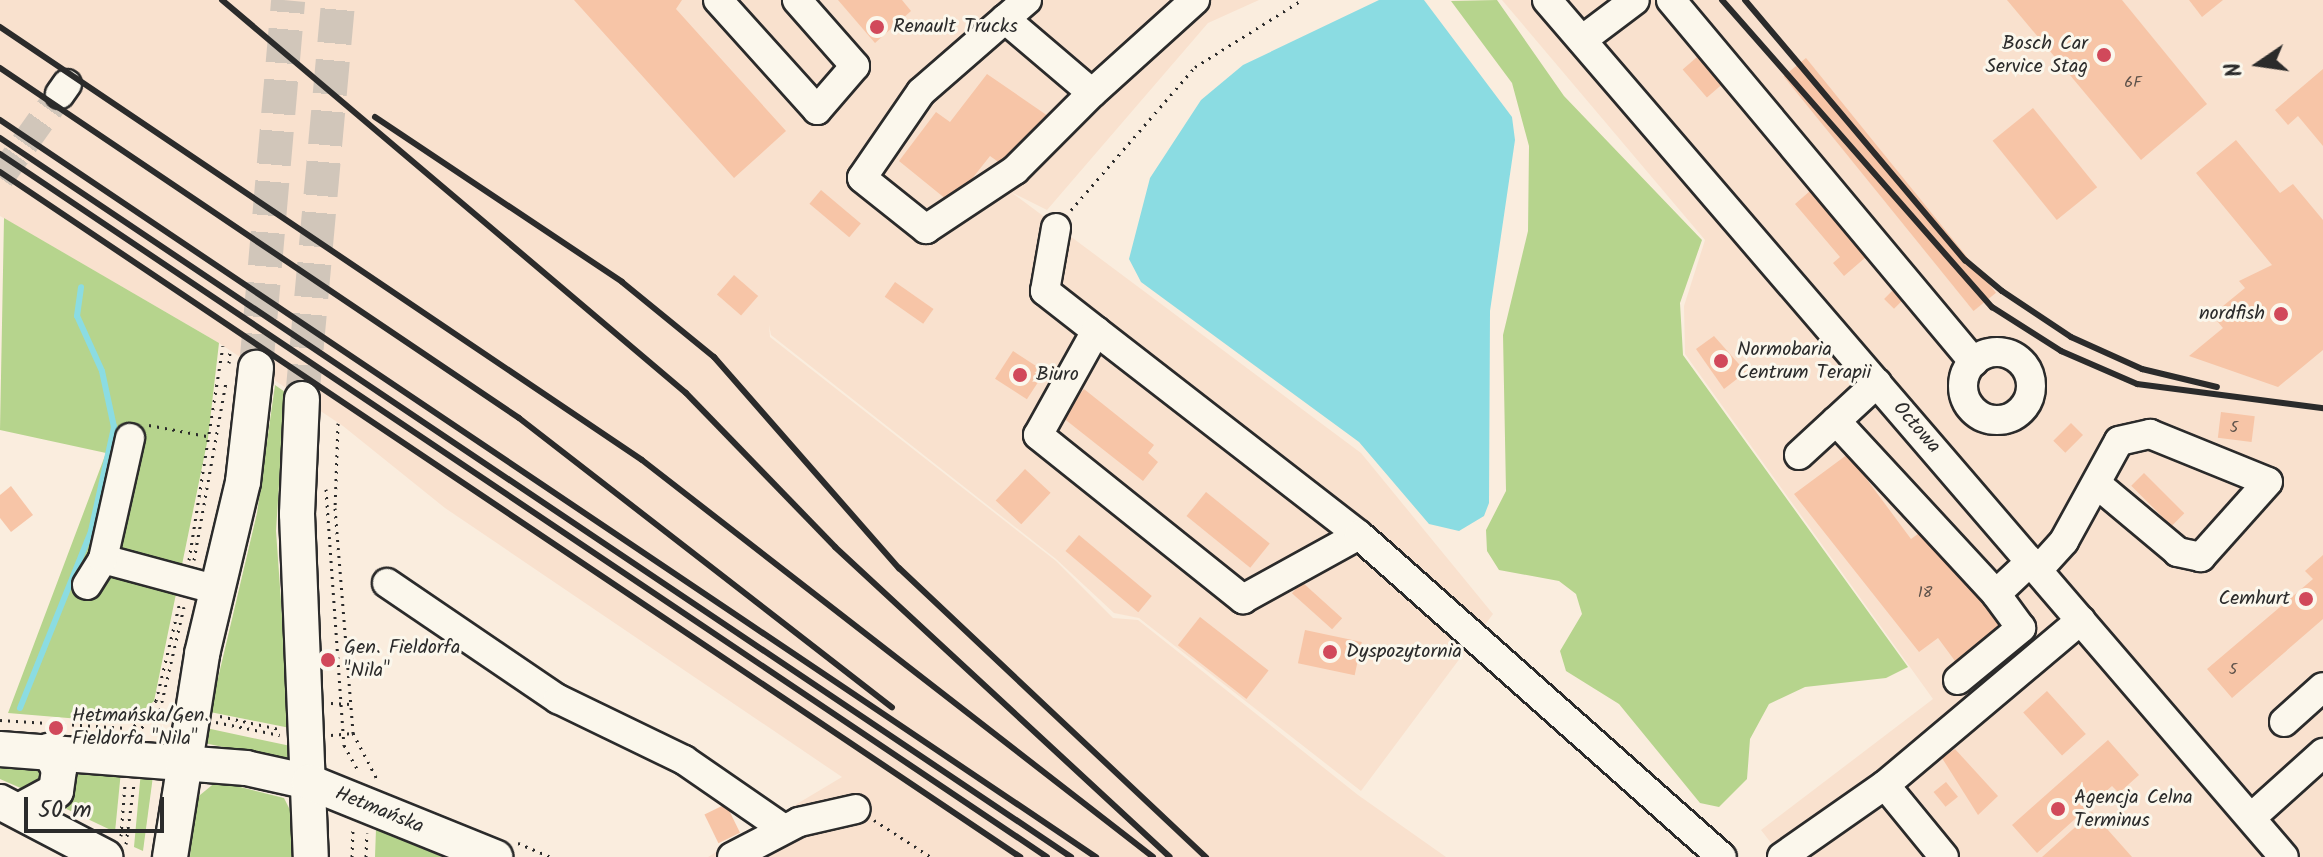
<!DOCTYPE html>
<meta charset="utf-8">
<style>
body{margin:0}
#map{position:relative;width:2323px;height:857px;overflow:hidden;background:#faedde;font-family:Kalam,sans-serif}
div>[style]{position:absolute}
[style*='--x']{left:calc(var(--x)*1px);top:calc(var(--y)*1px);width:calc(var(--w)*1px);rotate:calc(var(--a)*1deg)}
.built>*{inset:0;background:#f9e1ce}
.green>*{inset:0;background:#b6d48d;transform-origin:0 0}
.water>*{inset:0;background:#8bdce2}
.stream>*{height:6px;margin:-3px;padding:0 3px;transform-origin:3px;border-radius:3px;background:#8bdce2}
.building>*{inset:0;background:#f7c5a7;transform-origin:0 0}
.minor-tunnel>*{height:28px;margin-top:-14px;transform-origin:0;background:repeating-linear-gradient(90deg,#d1c6ba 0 28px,transparent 0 42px)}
.major-tunnel>*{height:34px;margin-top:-17px;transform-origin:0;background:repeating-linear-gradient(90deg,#d1c6ba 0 34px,transparent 0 51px)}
.path>*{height:3px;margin-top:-1.5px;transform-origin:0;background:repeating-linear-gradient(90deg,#2b2b2b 0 2px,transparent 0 8px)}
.roads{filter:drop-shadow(2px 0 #2b2b2b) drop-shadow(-2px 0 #2b2b2b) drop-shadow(0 2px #2b2b2b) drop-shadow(0 -2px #2b2b2b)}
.minor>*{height:28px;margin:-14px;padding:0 14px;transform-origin:14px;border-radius:14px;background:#fbf7ec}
.minor>.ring{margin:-14px;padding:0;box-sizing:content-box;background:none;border:28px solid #fbf7ec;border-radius:50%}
.major>*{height:34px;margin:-17px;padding:0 17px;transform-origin:17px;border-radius:17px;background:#fbf7ec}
.rail>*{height:6px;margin:-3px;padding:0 3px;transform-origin:3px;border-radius:3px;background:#2b2b2b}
.dots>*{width:22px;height:22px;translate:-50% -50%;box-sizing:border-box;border:4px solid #fbf7ec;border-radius:50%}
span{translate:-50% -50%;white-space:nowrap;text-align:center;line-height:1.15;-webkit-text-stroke:6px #fbf7ec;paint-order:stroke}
.number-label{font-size:16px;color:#5e524a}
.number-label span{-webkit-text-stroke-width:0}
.poi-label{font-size:20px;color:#2b2b2b}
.left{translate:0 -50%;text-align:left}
.right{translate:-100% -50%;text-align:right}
.street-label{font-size:20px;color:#2b2b2b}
.north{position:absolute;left:2219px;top:24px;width:80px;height:80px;-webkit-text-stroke:6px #fbf7ec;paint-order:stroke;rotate:257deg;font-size:22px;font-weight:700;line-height:32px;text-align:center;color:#2b2b2b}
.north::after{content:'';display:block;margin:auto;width:28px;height:36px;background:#2b2b2b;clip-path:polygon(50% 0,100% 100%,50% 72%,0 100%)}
.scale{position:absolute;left:24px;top:797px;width:140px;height:36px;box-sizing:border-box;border:4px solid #2b2b2b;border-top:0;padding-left:10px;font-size:24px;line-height:28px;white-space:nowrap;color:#2b2b2b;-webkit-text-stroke:6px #fbf7ec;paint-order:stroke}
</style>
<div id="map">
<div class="built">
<div style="clip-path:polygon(0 0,1259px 0,1208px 23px,1047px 210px,1011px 192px,1361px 453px,1493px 614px,1361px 791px,1139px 618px,1114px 613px,1056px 559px,771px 335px,769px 325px,770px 337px,1056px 561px,1113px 618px,1138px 620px,1358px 795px,1446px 857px,708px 857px,842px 777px,445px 508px,343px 426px,219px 343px,0 216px)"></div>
<div style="clip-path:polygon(1502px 0,2323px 0,2323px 857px,1782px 857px,1761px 830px,1933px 699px,1685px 354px,1684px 306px,1705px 240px)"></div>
</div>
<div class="green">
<div style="clip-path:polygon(1497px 0,1564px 96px,1702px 240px,1680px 303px,1683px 355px,1908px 667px,1886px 678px,1805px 687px,1769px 704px,1750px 739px,1747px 779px,1719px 807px,1700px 803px,1619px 704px,1566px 671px,1560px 651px,1582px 614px,1576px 594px,1559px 581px,1499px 570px,1487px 551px,1486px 530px,1506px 491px,1503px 335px,1528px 231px,1529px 146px,1512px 83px,1451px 1px)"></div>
<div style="clip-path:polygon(4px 218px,219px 343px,208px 438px,154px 701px,128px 723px,8px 713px,106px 453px,0 430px)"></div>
<div style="clip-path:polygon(275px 385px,285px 392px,276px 531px,290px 728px,210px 712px,257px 513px)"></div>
<div style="left:206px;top:728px;width:89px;height:15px;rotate:12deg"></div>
<div style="clip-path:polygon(0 761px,40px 764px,49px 777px,25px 790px,0 779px)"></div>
<div style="clip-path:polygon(69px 766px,121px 771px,115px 832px,56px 804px)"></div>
<div style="clip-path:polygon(141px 771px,153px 776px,143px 851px,134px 847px)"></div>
<div style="clip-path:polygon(217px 781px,284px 798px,293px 816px,292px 857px,190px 857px,194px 800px)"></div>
<div style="clip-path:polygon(376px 829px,443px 857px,375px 857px)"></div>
</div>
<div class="water">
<div style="clip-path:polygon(1379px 0,1424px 0,1512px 117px,1515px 140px,1490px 311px,1489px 503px,1484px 516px,1459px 531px,1429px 524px,1359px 442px,1141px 282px,1129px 259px,1150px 178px,1201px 100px,1243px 65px)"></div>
</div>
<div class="stream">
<div style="--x:20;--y:708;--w:191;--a:-68.1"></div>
<div style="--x:91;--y:531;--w:107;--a:-77.5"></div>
<div style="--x:114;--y:427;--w:57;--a:-102.1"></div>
<div style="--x:102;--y:371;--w:60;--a:-114.4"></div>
<div style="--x:77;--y:316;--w:29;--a:-82"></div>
</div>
<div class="building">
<div style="clip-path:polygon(574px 0,682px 0,676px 9px,786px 131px,734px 178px)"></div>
<div style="clip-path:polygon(838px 0,902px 0,911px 11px,875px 43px)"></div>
<div style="clip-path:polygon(2007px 0,2122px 0,2207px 104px,2141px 160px)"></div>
<div style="clip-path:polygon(2189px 0,2223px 0,2202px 17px)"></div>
<div style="left:1697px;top:57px;width:37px;height:19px;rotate:49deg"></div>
<div style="left:1806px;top:58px;width:302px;height:29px;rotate:51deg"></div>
<div style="clip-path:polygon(2323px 69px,2323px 146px,2298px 116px,2288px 125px,2275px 110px)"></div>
<div style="clip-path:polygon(987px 74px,1048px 116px,1004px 166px,990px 156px,952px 204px,899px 161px,936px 112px,950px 122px)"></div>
<div style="left:2033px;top:108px;width:102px;height:52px;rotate:51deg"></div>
<div style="clip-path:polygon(2236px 140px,2280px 193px,2293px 184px,2323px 220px,2323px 350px,2278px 387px,2189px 356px,2223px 328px,2212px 315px,2245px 288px,2239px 281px,2272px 265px,2196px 173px)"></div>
<div style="left:821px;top:190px;width:52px;height:18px;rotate:40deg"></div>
<div style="clip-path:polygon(1810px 191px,1866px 257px,1844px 276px,1833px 263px,1840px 257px,1795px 204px)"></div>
<div style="left:734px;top:275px;width:32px;height:26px;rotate:41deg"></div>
<div style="left:895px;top:282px;width:47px;height:18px;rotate:35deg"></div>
<div style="left:1894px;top:289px;width:14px;height:14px;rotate:45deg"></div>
<div style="clip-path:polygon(1714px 336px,1746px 372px,1724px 389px,1696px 349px)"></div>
<div style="left:1013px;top:351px;width:38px;height:33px;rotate:33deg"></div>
<div style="clip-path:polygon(1084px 389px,1154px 445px,1148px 453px,1158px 462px,1143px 481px,1062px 417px)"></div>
<div style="left:2221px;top:412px;width:34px;height:26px;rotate:7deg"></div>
<div style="left:2071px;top:423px;width:17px;height:25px;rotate:45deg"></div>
<div style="clip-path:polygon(1848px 454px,1911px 539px,1926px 528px,1976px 597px,1986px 590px,2009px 621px,1955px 661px,1938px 638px,1919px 652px,1794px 494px)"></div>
<div style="left:1025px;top:469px;width:35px;height:43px;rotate:43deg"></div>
<div style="left:2144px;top:473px;width:57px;height:18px;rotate:45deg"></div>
<div style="clip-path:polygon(11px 486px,33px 515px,11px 532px,0 518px,0 495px)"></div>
<div style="left:1206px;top:492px;width:82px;height:31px;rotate:39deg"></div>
<div style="left:1079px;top:535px;width:95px;height:21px;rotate:40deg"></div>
<div style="clip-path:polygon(2323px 555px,2323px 619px,2232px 698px,2207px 669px,2313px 579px,2305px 571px)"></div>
<div style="left:1302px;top:582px;width:54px;height:15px;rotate:42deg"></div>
<div style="left:1200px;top:617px;width:87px;height:36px;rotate:38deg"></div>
<div style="left:1305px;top:630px;width:58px;height:34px;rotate:12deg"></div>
<div style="left:2047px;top:691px;width:58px;height:32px;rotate:48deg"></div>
<div style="clip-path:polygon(2108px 740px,2139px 775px,2119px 793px,2112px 786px,2037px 853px,2012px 825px)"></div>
<div style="clip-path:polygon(1955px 749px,1998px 796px,1978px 815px,1942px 758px)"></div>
<div style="left:1946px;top:782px;width:19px;height:16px;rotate:51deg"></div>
<div style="left:726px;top:804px;width:32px;height:24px;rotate:64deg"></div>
<div style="clip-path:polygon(2092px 812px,2132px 857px,2042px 857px)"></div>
</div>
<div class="minor-tunnel">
<div style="--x:0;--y:178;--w:103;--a:-54.5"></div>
</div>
<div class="major-tunnel">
<div style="--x:256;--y:368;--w:369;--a:-85"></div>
<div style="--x:302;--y:399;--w:401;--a:-84.8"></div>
</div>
<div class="path">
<div style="--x:1071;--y:210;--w:189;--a:-49.1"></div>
<div style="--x:1195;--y:67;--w:126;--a:-32.1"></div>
<div style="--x:229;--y:363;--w:12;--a:-85"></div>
<div style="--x:338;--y:423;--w:85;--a:92"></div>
<div style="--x:335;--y:508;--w:226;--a:85.4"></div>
<div style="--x:149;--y:425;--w:64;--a:10.8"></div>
<div style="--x:326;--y:489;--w:257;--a:86"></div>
<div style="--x:344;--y:745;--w:31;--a:61"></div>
<div style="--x:189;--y:560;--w:217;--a:-81"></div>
<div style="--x:194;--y:560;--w:180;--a:-79.8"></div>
<div style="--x:331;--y:703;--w:20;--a:3"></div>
<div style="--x:220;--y:716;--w:60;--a:12.4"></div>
<div style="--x:0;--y:720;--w:128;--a:3.6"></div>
<div style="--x:216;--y:722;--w:65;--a:11.5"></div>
<div style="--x:129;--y:732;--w:41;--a:-48.9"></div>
<div style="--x:156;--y:701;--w:102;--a:-76.4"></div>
<div style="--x:136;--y:733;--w:33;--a:-44"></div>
<div style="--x:160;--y:710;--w:106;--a:-76.9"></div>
<div style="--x:331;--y:735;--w:22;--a:-5"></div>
<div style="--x:353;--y:733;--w:54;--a:62.5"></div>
<div style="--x:874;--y:820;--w:68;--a:33"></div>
<div style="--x:121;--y:836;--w:52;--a:-85.6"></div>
<div style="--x:518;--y:843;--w:36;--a:23"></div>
<div style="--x:126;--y:844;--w:61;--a:-82.4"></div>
<div style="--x:352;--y:857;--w:28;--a:-88"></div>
<div style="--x:366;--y:857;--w:24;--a:-88"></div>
</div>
<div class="roads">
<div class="minor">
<div style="--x:718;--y:0;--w:148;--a:48"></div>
<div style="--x:817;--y:110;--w:58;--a:-49.2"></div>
<div style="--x:855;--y:66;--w:88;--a:-131.3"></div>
<div style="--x:1027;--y:0;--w:29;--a:139"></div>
<div style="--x:1005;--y:19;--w:114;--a:40.4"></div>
<div style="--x:1092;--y:93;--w:139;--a:-42.1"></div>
<div style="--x:1547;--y:0;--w:1130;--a:49.31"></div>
<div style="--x:1671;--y:0;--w:472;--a:50.1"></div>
<div style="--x:1005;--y:19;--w:111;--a:139"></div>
<div style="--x:921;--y:92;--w:104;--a:124.5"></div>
<div style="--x:862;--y:178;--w:82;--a:38.6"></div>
<div style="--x:926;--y:229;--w:107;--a:-33.5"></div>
<div style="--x:1015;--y:170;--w:109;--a:-45"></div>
<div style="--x:1582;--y:40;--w:66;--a:-37"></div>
<div style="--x:60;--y:94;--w:12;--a:-55"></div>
<div style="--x:1056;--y:228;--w:64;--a:99.9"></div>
<div style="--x:1045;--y:291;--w:65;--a:38.1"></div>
<div class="ring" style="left:1963px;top:352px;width:40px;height:40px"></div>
<div style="--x:1836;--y:421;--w:56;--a:-42.8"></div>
<div style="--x:1799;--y:455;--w:50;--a:-42.6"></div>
<div style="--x:1836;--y:421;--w:236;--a:47.2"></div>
<div style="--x:1359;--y:535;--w:333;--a:-142.2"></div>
<div style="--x:1096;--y:331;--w:119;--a:119.1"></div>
<div style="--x:1038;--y:435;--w:263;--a:38.7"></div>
<div style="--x:1243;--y:599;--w:132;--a:-28.9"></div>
<div style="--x:1359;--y:535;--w:485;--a:41.6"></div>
<div style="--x:103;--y:559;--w:119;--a:15.1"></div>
<div style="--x:2038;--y:570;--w:39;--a:-48"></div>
<div style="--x:2064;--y:541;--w:114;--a:-61.2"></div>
<div style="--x:2119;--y:441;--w:32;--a:-13"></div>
<div style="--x:2150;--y:434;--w:127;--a:22.1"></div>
<div style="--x:2268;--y:482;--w:101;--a:131.8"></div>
<div style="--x:2201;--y:557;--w:24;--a:-168"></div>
<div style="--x:2178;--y:552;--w:104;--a:-140.1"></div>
<div style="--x:387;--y:583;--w:207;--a:34.2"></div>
<div style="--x:558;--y:699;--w:140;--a:25.8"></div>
<div style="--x:684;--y:760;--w:121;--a:34.6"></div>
<div style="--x:87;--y:585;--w:31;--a:-58"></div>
<div style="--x:103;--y:559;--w:124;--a:-77.4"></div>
<div style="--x:1958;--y:680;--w:82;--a:-39.5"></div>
<div style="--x:2021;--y:628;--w:42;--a:-126.3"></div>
<div style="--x:1996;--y:594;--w:48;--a:-43.3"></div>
<div style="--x:2284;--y:722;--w:52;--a:-41.9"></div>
<div style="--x:1885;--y:785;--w:93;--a:50.7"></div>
<div style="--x:2252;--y:817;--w:96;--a:-42"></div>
<div style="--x:732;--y:857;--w:76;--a:-27.6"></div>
<div style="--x:799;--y:822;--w:58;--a:-12.8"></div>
<div style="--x:1782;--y:857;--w:126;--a:-35"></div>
<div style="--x:1885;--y:785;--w:256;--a:-40.1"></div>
</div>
<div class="major">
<div style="--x:302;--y:399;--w:115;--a:92.5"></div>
<div style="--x:297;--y:514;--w:343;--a:87.7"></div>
<div style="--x:0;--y:749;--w:247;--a:4.4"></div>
<div style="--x:246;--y:768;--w:65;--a:12.5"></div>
<div style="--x:309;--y:782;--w:201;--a:22"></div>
<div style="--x:0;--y:802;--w:119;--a:27.6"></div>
<div style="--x:19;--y:811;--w:42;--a:-28.4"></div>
<div style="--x:56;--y:791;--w:22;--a:-82"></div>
<div style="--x:59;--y:769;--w:21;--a:-119"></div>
<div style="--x:170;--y:857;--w:206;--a:-81"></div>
<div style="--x:202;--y:654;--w:177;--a:-76.6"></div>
<div style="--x:243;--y:482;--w:115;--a:-83.5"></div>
</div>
</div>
<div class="rail">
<div style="--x:222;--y:0;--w:608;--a:40.26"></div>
<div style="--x:686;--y:393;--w:214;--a:45.9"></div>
<div style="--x:835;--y:547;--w:456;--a:42.8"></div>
<div style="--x:1722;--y:0;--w:409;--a:48.7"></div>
<div style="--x:1992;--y:307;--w:82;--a:32.5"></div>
<div style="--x:2061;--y:351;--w:83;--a:23.5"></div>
<div style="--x:2137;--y:384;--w:188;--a:7.4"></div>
<div style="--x:1745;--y:0;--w:341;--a:49.8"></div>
<div style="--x:1965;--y:260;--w:48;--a:40"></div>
<div style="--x:2002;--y:291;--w:83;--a:33.7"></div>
<div style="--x:2071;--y:337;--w:78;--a:24.3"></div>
<div style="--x:2142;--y:369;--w:77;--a:13.5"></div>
<div style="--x:0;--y:27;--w:774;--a:34"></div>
<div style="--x:642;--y:460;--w:647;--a:37.84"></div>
<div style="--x:0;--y:68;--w:626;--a:33.99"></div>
<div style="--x:519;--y:418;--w:472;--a:37.8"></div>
<div style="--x:375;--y:117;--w:297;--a:33.7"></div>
<div style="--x:622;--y:282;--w:119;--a:39.2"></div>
<div style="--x:714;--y:357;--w:281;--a:48.8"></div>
<div style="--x:899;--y:568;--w:422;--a:43.3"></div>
<div style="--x:0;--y:120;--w:1321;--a:33.92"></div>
<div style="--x:0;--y:138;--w:1290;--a:33.87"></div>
<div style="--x:0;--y:154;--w:1261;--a:33.88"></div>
<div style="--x:0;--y:172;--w:1229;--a:33.88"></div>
</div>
<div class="dots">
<div style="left:877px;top:27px;background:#d1495b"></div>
<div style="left:2104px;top:55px;background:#d1495b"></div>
<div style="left:2281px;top:314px;background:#d1495b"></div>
<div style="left:1721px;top:361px;background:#d1495b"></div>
<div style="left:1020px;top:375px;background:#d1495b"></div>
<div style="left:2306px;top:599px;background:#d1495b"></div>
<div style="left:1330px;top:652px;background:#d1495b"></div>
<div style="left:328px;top:660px;background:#d1495b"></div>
<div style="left:56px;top:728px;background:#d1495b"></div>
<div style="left:2058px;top:809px;background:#d1495b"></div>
</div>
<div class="number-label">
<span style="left:2133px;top:83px">6F</span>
<span style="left:2234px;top:428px">5</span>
<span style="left:1925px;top:593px">18</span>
<span style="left:2233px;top:670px">5</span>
</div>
<div class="poi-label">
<span class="left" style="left:893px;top:27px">Renault Trucks</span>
<span class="right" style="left:2088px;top:56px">Bosch Car<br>Service Stag</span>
<span class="right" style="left:2265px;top:314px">nordfish</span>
<span class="left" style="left:1737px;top:362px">Normobaria<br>Centrum Terapii</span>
<span class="left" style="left:1036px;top:375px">Biuro</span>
<span class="right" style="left:2290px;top:599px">Cemhurt</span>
<span class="left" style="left:344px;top:660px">Gen. Fieldorfa<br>"Nila"</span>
<span class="left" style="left:1346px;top:652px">Dyspozytornia</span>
<span class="left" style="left:72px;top:728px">Hetmańska/Gen.<br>Fieldorfa "Nila"</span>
<span class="left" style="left:2074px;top:810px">Agencja Celna<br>Terminus</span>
</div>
<div class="street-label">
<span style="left:1916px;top:428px;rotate:49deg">Octowa</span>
<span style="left:379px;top:811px;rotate:22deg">Hetmańska</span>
</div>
<div class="north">N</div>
<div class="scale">50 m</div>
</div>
